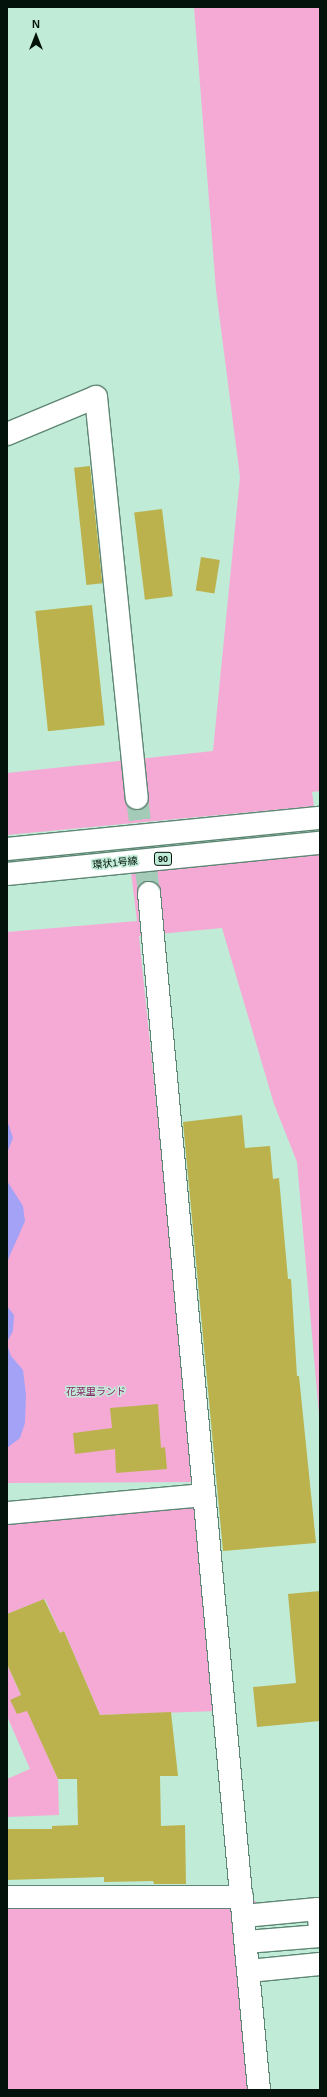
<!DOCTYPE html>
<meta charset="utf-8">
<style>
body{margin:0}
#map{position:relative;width:327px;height:2097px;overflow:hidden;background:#c0ebd6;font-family:Helvetica,"Noto Sans JP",sans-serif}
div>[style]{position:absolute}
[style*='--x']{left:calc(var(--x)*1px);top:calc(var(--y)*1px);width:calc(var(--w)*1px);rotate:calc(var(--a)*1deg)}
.green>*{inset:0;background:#f5aad6;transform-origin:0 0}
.water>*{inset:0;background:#a3a2f7}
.building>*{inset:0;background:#bbb24e;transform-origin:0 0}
.minor-tunnel>*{height:22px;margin-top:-11px;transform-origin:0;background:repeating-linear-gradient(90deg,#a4cab8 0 22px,transparent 0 33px)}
.roads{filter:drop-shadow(1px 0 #5e8674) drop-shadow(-1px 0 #5e8674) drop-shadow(0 1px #5e8674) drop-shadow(0 -1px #5e8674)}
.minor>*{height:22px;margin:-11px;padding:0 11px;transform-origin:11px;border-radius:11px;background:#fff}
.major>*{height:22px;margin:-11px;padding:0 11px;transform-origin:11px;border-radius:11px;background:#fff}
span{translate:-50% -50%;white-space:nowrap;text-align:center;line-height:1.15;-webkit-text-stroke:3px #c0ebd6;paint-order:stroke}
.shield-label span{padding:1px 3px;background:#c0ebd6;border:1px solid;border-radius:3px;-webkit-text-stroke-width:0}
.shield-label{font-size:9px;color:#03120b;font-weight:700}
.street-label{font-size:10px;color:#03120b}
.park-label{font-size:10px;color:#892669}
.frame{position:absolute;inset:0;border:8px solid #03120b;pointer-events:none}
.north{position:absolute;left:16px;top:16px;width:40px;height:40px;-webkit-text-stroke:3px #c0ebd6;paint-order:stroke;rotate:0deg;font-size:11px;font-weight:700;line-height:16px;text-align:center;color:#03120b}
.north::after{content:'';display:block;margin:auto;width:14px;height:18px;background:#03120b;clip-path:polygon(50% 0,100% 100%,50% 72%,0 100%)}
</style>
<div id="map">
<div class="green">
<div style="clip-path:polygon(194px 7px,320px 7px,320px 791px,312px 792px,314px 806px,7px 835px,7px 773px,213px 751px,240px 477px,216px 290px)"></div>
<div style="clip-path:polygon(320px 854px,320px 1427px,297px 1162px,274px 1104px,222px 928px,139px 936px,195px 1482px,7px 1483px,7px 932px,137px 921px,131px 872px)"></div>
<div style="clip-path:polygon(189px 1503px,200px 1514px,218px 1711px,100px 1715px,64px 1631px,60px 1633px,45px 1599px,7px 1614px,7px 1518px)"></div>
<div style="clip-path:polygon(7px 1664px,58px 1779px,59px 1815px,7px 1817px,7px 1779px,30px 1769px,7px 1716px)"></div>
<div style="left:7px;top:1901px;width:249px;height:189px"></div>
</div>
<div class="water">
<div style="clip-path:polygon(7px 1120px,13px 1138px,7px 1153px)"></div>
<div style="clip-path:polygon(7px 1181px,23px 1206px,25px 1221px,7px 1262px)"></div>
<div style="clip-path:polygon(7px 1306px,14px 1315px,13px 1331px,7px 1342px)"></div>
<div style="clip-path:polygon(7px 1344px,11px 1356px,23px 1370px,26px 1395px,25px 1423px,20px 1438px,7px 1448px)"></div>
</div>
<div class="building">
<div style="left:90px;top:466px;width:118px;height:16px;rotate:84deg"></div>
<div style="left:162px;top:509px;width:88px;height:28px;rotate:83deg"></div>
<div style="left:201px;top:557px;width:19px;height:34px;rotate:9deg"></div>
<div style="left:92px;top:605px;width:121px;height:57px;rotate:84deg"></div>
<div style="clip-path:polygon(242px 1115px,245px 1148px,270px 1146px,273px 1179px,279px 1178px,288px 1279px,291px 1279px,297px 1376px,299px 1376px,316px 1543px,223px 1551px,183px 1122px)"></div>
<div style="clip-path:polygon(158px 1404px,161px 1448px,165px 1447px,167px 1469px,116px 1473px,115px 1449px,75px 1454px,73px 1433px,112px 1428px,110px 1408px)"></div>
<div style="clip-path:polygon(320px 1591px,320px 1721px,257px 1727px,253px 1687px,296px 1683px,288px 1594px)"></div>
<div style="clip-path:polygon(44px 1599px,60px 1633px,64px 1631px,100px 1715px,171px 1712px,178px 1776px,160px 1776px,161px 1826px,185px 1825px,186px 1884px,154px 1884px,153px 1881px,104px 1882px,104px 1877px,7px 1880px,7px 1829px,52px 1829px,52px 1826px,78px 1825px,77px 1779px,58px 1779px,27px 1711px,17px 1714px,10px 1700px,21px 1695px,7px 1664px,7px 1614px)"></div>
</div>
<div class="minor-tunnel">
<div style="--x:137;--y:798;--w:96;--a:82.8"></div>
</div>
<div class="roads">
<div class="minor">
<div style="--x:7;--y:434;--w:96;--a:-22.6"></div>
<div style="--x:96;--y:397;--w:403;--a:84.2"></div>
<div style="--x:149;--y:893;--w:1202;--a:84.75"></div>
<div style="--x:7;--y:1513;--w:198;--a:-5.2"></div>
<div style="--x:7;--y:1897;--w:235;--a:0"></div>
<div style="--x:244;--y:1916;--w:74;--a:-5.4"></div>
<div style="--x:318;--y:1909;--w:20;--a:84"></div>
<div style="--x:246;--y:1942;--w:74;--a:-4.6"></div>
<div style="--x:249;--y:1971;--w:71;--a:-5.6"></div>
</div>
<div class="major">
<div style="--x:7;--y:849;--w:315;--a:-5.7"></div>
<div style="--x:7;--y:874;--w:315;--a:-5.7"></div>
</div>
</div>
<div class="shield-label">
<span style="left:163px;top:859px">90</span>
</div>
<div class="street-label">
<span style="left:115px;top:863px;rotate:-6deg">環状1号線</span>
</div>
<div class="park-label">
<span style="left:96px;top:1392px">花菜里ランド</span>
</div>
<div class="frame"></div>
<div class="north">N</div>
</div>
